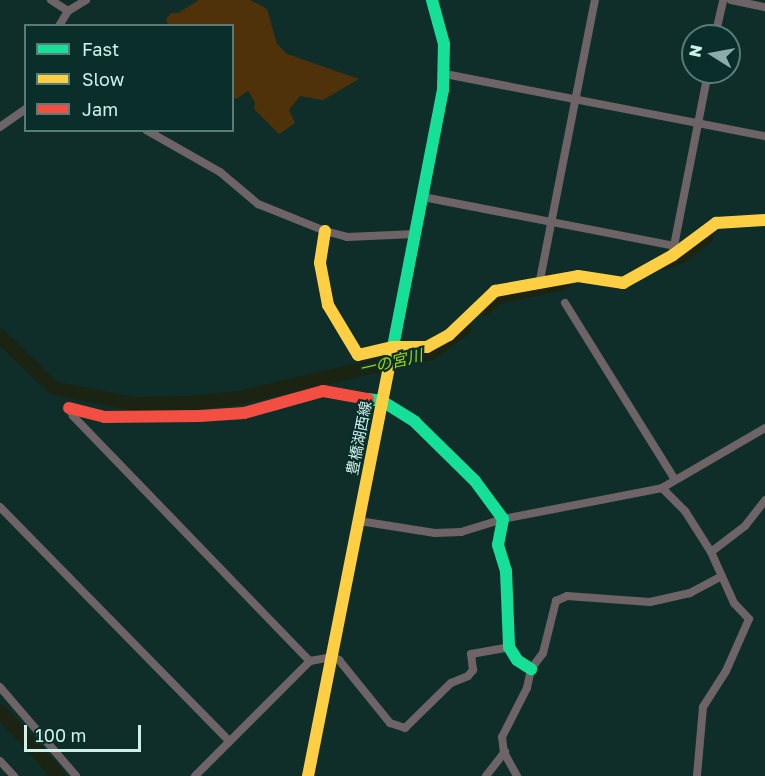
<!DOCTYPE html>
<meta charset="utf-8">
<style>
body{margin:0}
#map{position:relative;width:765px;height:776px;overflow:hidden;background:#0f2e2a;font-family:"Golos Text","Noto Sans JP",sans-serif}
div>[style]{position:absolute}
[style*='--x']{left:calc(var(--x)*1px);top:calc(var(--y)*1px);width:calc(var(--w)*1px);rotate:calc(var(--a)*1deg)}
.green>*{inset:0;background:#50320a}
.river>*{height:14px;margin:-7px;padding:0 7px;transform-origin:7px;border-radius:7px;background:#1b2312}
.street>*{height:8px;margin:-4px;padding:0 4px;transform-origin:4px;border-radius:4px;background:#6e6366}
.fast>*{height:12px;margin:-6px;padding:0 6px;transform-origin:6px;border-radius:6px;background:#16e098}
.slow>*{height:12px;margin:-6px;padding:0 6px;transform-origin:6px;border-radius:6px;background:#ffcf43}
.jam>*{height:12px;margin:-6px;padding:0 6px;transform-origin:6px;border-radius:6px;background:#f24e42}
span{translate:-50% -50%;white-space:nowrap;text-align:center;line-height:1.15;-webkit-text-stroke:4.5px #0a2e2a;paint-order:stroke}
.street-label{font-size:15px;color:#d0f0ea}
.water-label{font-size:16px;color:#a6d30c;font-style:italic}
.legend{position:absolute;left:24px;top:24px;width:210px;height:108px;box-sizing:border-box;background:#0a2e2a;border:2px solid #597c77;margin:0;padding:8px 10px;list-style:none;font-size:18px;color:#d0f0ea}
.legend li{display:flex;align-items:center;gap:12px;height:30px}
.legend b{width:30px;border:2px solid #597c77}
.north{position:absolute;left:681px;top:24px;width:60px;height:60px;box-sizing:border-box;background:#0a2e2a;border:2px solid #597c77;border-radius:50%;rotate:281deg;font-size:16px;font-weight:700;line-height:24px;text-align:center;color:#d0f0ea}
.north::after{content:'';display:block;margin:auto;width:21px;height:27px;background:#8caca7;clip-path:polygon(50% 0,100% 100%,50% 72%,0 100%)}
.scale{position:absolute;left:24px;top:725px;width:117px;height:27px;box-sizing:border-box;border:3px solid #d0f0ea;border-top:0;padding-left:8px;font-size:18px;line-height:21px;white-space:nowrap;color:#d0f0ea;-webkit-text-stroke:4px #0a2e2a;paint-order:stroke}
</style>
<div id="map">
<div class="green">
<div style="clip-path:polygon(199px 0,250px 0,267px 9px,277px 44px,287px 54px,359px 79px,323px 100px,300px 96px,289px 110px,295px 123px,279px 134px,254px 109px,255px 102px,248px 91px,236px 99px,233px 97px,232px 26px,168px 25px,166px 19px,171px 13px,178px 13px)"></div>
</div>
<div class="river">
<div style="--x:664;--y:263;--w:22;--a:-22"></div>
<div style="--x:684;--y:255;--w:28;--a:-39"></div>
<div style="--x:485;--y:309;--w:18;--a:-43"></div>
<div style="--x:498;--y:297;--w:67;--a:-12"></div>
<div style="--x:0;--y:336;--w:75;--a:43.9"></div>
<div style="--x:54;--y:388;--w:81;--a:11.4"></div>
<div style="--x:133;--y:404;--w:61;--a:-0.9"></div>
<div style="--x:194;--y:403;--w:44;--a:-6.5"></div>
<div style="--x:238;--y:398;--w:198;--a:-13.1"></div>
<div style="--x:431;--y:353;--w:41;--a:-36"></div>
<div style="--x:0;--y:711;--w:88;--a:47.8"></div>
</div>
<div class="street">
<div style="--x:51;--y:0;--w:20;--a:33"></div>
<div style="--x:731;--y:0;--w:35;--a:12"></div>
<div style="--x:59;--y:26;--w:17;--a:-59"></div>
<div style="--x:68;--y:11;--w:21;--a:-31"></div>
<div style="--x:715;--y:36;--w:37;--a:-77"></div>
<div style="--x:445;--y:74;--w:326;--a:11"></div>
<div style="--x:0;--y:127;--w:32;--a:-35"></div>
<div style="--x:146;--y:130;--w:85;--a:29.6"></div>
<div style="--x:220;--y:172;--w:50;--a:40.1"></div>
<div style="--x:258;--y:204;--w:72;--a:21.9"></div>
<div style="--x:325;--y:231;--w:23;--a:15"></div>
<div style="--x:347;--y:237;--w:68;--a:-2.5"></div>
<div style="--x:423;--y:197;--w:256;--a:11"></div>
<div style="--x:673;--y:251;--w:182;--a:-78.9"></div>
<div style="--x:539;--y:285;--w:290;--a:-78.9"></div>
<div style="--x:565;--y:303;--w:208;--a:58.1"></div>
<div style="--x:69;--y:408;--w:9;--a:63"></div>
<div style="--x:73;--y:416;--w:341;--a:46"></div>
<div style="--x:662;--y:488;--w:33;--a:45"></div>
<div style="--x:685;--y:511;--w:49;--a:57.6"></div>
<div style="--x:711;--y:552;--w:56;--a:65.7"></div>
<div style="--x:734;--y:603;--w:22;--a:47"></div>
<div style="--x:749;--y:619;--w:57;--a:113.9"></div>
<div style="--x:726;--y:671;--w:43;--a:122.6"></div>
<div style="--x:703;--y:707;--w:69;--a:95"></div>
<div style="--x:0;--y:507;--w:327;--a:45.6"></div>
<div style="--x:359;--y:521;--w:77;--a:9"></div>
<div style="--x:435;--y:533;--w:26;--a:-2"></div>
<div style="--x:461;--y:532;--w:44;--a:-17.2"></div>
<div style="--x:503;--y:519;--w:162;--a:-11"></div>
<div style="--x:662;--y:488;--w:119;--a:-30.2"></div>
<div style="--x:711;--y:552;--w:43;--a:-37.4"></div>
<div style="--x:745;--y:526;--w:33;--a:-52"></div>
<div style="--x:0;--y:687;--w:117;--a:49.5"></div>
<div style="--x:0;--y:761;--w:21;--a:47"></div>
<div style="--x:195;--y:776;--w:163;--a:-45"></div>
<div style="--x:310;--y:661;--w:22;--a:-10"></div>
<div style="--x:332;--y:657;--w:8;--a:23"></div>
<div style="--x:339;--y:660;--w:81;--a:51"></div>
<div style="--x:390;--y:723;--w:16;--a:18"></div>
<div style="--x:405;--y:728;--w:64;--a:-44.4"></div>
<div style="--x:451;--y:683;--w:18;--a:-22"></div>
<div style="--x:468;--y:676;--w:8;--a:-50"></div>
<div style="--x:473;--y:670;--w:16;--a:-97"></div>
<div style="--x:471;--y:654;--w:39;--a:-10"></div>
<div style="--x:486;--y:776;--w:31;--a:-52"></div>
<div style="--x:517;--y:776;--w:26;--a:-119"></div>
<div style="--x:504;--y:753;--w:16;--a:-97"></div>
<div style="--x:502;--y:737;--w:55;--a:-63"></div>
<div style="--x:527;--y:688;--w:19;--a:-78"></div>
<div style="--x:531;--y:669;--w:20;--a:-53"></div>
<div style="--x:543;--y:653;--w:54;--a:-76"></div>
<div style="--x:556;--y:601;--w:12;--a:-24"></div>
<div style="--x:567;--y:596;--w:83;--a:4.1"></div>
<div style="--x:650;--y:602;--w:41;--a:-12.7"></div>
<div style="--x:690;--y:593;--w:34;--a:-28"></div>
</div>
<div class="fast">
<div style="--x:392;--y:352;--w:267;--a:-79"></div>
<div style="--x:443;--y:90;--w:46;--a:-88.8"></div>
<div style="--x:444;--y:44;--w:46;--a:-105.3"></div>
<div style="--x:368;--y:399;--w:14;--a:8"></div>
<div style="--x:382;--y:401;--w:39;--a:32"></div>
<div style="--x:415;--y:422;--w:84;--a:44.5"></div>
<div style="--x:475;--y:481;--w:47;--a:53.6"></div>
<div style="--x:503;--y:519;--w:26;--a:101"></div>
<div style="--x:498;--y:545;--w:27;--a:73"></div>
<div style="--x:506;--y:571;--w:76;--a:87.7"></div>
<div style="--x:509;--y:647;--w:15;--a:58"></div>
<div style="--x:517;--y:660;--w:17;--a:33"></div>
</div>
<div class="slow">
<div style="--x:325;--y:231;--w:32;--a:99"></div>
<div style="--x:320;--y:263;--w:43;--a:79.2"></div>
<div style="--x:328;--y:305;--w:58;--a:59"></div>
<div style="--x:358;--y:355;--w:36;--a:-13"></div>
<div style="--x:393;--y:347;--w:34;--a:0"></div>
<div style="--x:427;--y:347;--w:25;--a:-29"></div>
<div style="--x:449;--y:335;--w:64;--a:-43.7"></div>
<div style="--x:495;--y:291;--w:84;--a:-10.2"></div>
<div style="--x:578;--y:276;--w:46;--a:8.8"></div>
<div style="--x:623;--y:283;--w:57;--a:-29.2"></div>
<div style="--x:673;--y:255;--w:54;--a:-36.7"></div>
<div style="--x:716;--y:223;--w:49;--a:-3.5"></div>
<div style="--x:308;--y:776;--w:432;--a:-78.8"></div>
</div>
<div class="jam">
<div style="--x:69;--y:408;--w:36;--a:14"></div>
<div style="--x:104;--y:417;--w:96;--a:-0.6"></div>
<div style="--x:200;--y:416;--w:44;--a:-3.9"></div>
<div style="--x:244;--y:413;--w:82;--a:-15.6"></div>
<div style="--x:323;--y:391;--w:46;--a:10.1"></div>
</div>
<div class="street-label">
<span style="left:359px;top:438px;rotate:-79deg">豊橋湖西線</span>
</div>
<div class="water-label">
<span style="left:391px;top:362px;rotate:-13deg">一の宮川</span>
</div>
<ul class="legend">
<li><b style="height:8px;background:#16e098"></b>Fast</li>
<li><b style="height:8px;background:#ffcf43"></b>Slow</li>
<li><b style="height:8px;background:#f24e42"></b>Jam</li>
</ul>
<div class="north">N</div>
<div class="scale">100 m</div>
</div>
